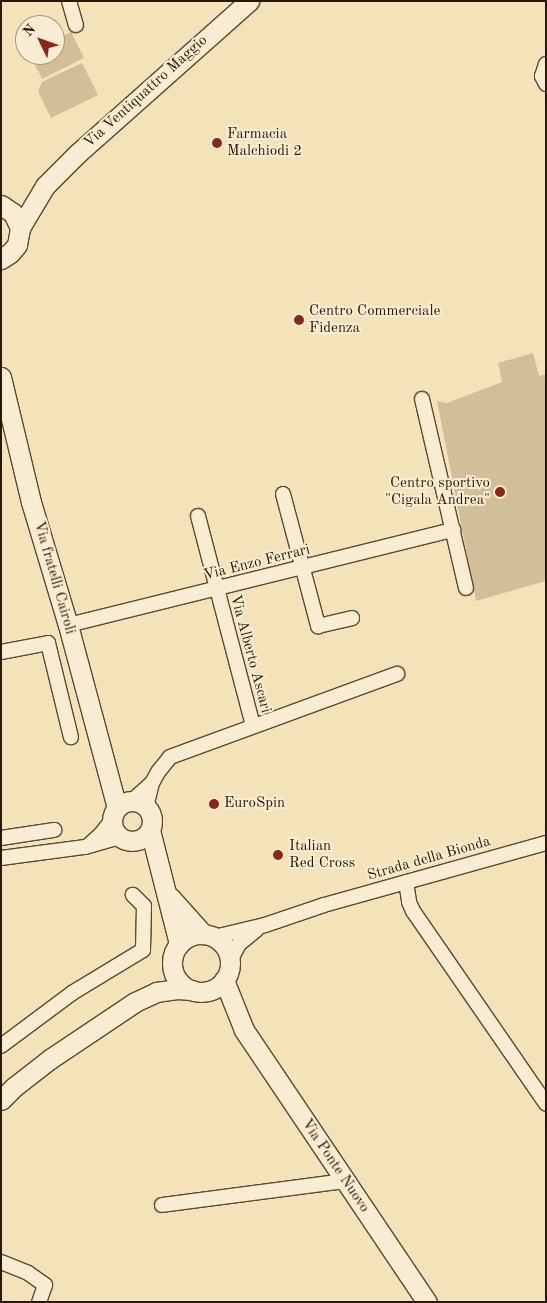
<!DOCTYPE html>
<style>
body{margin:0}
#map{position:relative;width:547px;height:1303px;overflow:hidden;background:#f4e2b9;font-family:"Old Standard TT",serif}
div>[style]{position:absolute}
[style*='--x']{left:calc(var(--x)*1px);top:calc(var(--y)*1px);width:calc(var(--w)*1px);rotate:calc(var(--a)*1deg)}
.green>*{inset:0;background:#d1bf9a}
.roads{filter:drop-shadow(1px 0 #5b4a2f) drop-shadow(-1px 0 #5b4a2f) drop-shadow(0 1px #5b4a2f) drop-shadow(0 -1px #5b4a2f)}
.street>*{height:14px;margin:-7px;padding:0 7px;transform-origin:7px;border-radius:7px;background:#f8ecd2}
.secondary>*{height:19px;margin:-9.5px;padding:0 9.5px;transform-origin:9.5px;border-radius:9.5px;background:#f8ecd2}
.secondary>.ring{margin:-9.5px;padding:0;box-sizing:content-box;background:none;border:19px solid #f8ecd2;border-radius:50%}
.dots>*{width:14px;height:14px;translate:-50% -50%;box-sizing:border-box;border:2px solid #f8ecd2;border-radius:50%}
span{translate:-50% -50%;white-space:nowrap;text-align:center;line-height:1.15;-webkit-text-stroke:4px #f8ecd2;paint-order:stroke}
.street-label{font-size:15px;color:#281701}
.poi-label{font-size:15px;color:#281701}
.left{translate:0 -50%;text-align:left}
.right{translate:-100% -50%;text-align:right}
.frame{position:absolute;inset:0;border:2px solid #281701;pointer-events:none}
.north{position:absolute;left:15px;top:15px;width:50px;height:50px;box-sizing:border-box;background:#f8ecd2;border:1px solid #a5977e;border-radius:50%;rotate:312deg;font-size:14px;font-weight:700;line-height:20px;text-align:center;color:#281701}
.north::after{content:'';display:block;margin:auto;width:18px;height:22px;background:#8f2418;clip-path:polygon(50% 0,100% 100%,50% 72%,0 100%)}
</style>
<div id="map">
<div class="green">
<div style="clip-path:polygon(71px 32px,84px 58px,42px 79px,30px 55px,55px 55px,55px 40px)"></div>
<div style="clip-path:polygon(82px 63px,98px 95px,51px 118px,38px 91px,42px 82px)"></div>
<div style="clip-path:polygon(533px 353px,539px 376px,546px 374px,546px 581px,476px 601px,437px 401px,447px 403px,502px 382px,498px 363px)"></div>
</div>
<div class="roads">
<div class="street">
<div style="--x:69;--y:1;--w:25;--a:74"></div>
<div style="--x:546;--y:64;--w:13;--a:108"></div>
<div style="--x:542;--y:76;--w:9;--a:63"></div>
<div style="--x:422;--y:399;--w:194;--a:76.9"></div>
<div style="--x:283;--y:494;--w:137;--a:75.1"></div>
<div style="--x:318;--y:626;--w:35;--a:-13"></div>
<div style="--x:198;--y:516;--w:217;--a:75.3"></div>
<div style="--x:68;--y:625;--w:397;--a:-13.9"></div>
<div style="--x:1;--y:652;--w:48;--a:-10.8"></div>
<div style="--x:48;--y:643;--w:97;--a:76.3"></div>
<div style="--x:133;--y:800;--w:25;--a:-42"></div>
<div style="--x:146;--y:807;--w:25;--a:-76"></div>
<div style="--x:152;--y:783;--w:13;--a:-61"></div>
<div style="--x:158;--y:772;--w:19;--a:-51"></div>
<div style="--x:170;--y:757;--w:242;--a:-20.1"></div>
<div style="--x:1;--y:838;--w:54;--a:-8.6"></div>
<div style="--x:90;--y:844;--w:15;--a:-42"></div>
<div style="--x:101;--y:834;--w:18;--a:-52"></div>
<div style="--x:1;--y:858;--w:85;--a:-7.5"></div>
<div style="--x:85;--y:847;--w:37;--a:-16"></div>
<div style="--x:406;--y:882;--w:20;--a:81"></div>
<div style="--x:409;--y:902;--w:10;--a:66"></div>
<div style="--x:413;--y:911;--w:234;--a:55.4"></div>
<div style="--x:214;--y:937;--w:52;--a:-13.2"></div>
<div style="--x:265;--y:925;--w:62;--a:-18.7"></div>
<div style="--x:324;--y:905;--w:230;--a:-15.6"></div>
<div style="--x:230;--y:961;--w:19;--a:-62"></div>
<div style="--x:239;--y:944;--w:22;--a:-39"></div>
<div style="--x:1;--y:1046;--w:89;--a:-36.7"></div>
<div style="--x:72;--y:993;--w:83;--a:-31.2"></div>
<div style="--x:143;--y:950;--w:44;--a:-88.7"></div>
<div style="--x:144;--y:906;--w:16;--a:-135"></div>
<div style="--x:162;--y:1205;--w:185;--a:-7.5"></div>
<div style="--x:1;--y:1262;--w:29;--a:22"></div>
<div style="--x:28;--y:1273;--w:21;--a:35"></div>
<div style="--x:45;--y:1285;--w:18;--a:109"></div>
</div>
<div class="secondary">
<div style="--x:1;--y:205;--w:14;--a:34"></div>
<div style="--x:13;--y:213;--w:17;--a:65"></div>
<div style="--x:20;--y:228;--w:17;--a:100"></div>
<div style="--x:17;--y:245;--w:11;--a:131"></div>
<div style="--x:10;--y:253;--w:11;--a:146"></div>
<div style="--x:20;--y:228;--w:49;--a:-59.2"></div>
<div style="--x:45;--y:186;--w:47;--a:-45"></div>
<div style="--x:78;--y:153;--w:229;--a:-41.6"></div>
<div style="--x:1;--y:377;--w:129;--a:76.5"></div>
<div style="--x:31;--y:502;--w:128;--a:73.3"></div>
<div style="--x:68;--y:625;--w:189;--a:75"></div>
<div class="ring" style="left:112px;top:801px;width:21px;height:21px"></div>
<div style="--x:150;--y:830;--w:118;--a:75.7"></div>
<div style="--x:170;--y:897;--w:50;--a:48.3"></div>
<div class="ring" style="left:172px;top:934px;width:39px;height:39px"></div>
<div style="--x:224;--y:980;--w:54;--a:68.2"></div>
<div style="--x:244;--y:1030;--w:328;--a:56.1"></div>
<div style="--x:1;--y:1100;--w:18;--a:-45"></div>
<div style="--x:14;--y:1087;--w:46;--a:-37.9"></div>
<div style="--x:50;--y:1059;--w:102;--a:-33.8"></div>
<div style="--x:135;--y:1002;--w:23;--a:-25"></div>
<div style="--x:156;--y:992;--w:21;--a:-8"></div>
<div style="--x:177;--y:989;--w:15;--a:4"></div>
</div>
</div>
<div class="dots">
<div style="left:217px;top:143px;background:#8f2418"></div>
<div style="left:299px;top:320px;background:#8f2418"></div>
<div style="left:500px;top:492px;background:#8f2418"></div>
<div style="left:214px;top:804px;background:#8f2418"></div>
<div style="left:278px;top:855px;background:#8f2418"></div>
</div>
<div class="street-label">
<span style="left:146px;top:92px;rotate:-42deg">Via Ventiquattro Maggio</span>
<span style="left:257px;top:563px;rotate:-14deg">Via Enzo Ferrari</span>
<span style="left:54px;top:578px;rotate:74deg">Via fratelli Cairoli</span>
<span style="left:250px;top:654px;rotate:75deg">Via Alberto Ascari</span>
<span style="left:429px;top:859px;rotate:-16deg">Strada della Bionda</span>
<span style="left:335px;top:1166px;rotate:56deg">Via Ponte Nuovo</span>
</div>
<div class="poi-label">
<span class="left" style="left:227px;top:143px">Farmacia<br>Malchiodi 2</span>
<span class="left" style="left:309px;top:320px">Centro Commerciale<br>Fidenza</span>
<span class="right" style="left:490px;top:492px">Centro sportivo<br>"Cigala Andrea"</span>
<span class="left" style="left:224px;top:804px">EuroSpin</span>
<span class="left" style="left:289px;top:855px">Italian<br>Red Cross</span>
</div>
<div class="frame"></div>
<div class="north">N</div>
</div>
